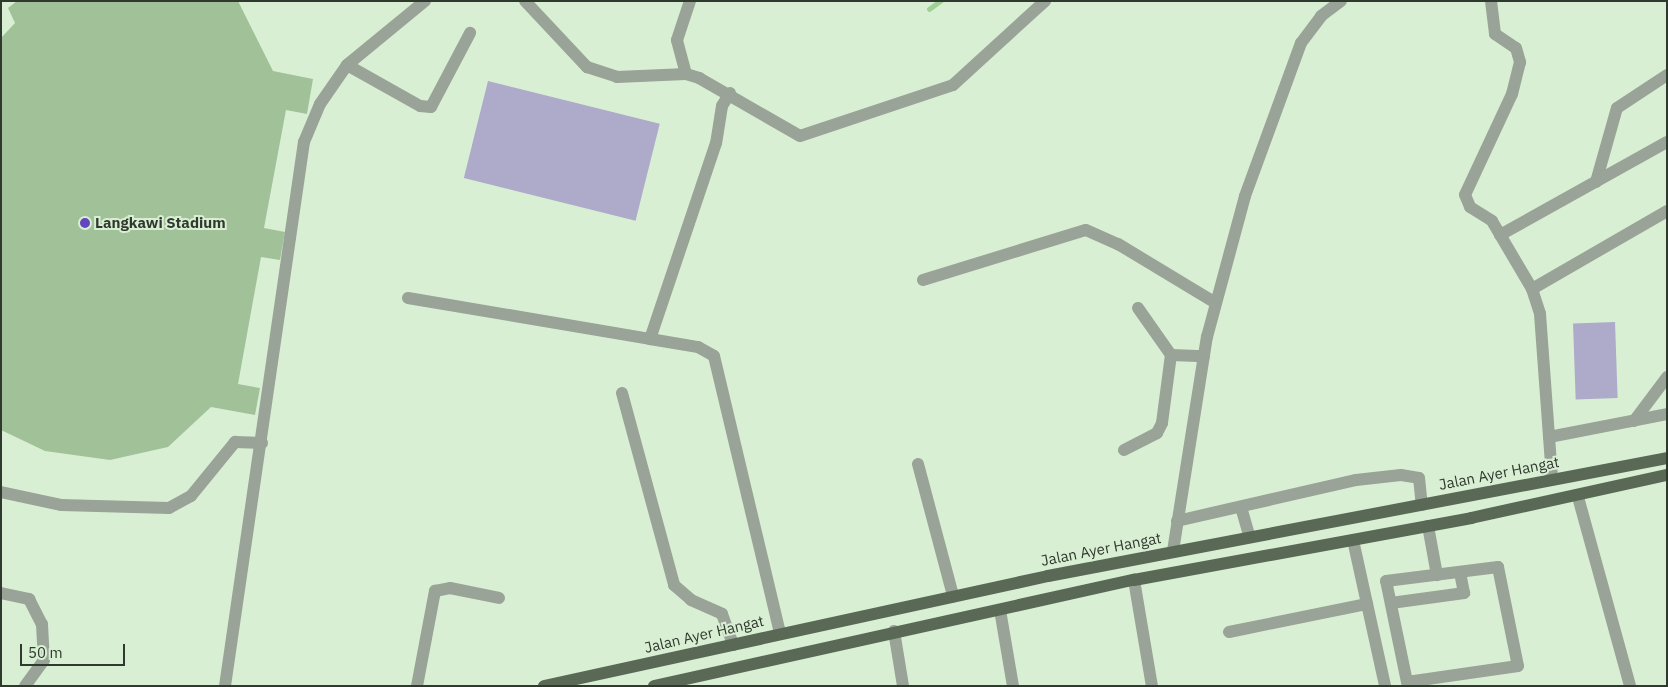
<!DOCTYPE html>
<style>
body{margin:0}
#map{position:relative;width:1668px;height:687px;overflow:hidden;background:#d9efd4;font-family:"IBM Plex Sans",sans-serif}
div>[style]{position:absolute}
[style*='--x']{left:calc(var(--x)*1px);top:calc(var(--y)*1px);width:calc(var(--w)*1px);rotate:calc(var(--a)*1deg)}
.green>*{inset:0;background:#a1c299}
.stream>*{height:4.5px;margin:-2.25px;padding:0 2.25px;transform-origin:2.25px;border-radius:2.25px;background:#9fd094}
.building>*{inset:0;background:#adabc9;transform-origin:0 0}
.minor>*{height:12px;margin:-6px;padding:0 6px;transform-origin:6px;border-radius:6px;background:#99a397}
.major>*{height:12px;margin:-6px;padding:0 6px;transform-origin:6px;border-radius:6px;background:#596956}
.dots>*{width:14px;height:14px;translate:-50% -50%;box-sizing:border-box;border:2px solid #d9efd4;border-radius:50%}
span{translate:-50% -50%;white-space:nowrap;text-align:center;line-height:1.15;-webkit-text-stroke:4px #d9efd4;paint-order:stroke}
.poi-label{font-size:15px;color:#30392e;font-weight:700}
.left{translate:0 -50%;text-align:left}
.street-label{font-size:15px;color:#30392e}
.frame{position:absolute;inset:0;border:2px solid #30392e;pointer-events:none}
.scale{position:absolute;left:20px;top:644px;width:105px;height:22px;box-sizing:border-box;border:2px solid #30392e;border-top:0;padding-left:6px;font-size:15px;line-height:18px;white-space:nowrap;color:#30392e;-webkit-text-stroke:4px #d9efd4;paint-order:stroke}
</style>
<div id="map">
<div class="green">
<div style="clip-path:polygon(17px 1px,238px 1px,273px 71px,313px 79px,307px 114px,286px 110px,264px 228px,285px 232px,280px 260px,261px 257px,238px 384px,260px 388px,255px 415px,211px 407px,168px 447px,110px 460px,45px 451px,1px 430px,1px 38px,15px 23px,8px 8px)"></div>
</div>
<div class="stream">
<div style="--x:929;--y:9;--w:14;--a:-36"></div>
</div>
<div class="building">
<div style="left:488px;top:81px;width:177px;height:100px;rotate:14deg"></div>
<div style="left:1615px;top:322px;width:76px;height:42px;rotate:88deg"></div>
</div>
<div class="minor">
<div style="--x:525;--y:1;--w:91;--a:46.8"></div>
<div style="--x:587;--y:67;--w:32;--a:18"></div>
<div style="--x:617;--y:77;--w:69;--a:-2.5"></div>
<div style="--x:686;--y:74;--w:14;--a:17"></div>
<div style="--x:699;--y:78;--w:116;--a:29.9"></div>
<div style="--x:800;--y:136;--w:161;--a:-18.4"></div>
<div style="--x:953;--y:85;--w:125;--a:-42.4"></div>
<div style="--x:1491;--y:1;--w:33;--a:83"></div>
<div style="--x:1495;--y:34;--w:25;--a:34"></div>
<div style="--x:1516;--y:48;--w:15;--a:74"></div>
<div style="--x:1520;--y:62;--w:33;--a:104"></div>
<div style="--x:1512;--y:94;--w:111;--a:115"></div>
<div style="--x:1465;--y:195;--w:13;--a:67"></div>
<div style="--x:1470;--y:207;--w:26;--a:32"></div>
<div style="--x:1492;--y:221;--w:79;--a:59.5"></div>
<div style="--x:1532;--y:289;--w:26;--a:72"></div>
<div style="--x:1540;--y:314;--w:165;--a:85.8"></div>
<div style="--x:347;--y:65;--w:84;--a:29.3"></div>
<div style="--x:420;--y:106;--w:11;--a:5"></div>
<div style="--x:431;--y:107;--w:84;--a:-62.2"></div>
<div style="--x:686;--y:74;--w:35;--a:-105"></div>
<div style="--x:677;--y:40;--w:41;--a:-71.6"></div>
<div style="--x:730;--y:93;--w:15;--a:122"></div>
<div style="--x:722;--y:106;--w:37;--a:99"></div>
<div style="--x:716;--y:143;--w:207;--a:108.6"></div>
<div style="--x:650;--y:339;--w:49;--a:9.5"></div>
<div style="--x:698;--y:347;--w:18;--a:29"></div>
<div style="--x:714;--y:356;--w:285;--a:76.6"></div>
<div style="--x:1596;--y:182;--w:77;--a:-74.2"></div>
<div style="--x:1617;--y:108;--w:60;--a:-33.4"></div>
<div style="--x:1500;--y:235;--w:191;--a:-29.1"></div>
<div style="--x:923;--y:280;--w:170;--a:-17.1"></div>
<div style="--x:1086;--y:230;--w:35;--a:24"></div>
<div style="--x:1118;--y:244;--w:112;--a:31.1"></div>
<div style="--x:1532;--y:289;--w:156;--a:-30"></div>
<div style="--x:408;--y:298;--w:245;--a:9.6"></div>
<div style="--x:1138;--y:308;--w:57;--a:54.9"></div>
<div style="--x:1171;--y:355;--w:33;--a:2"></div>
<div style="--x:622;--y:393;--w:199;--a:74.8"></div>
<div style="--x:674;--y:585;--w:23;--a:41"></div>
<div style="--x:691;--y:600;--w:34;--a:24"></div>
<div style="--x:722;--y:614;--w:33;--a:70"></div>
<div style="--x:1634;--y:421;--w:55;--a:-53.1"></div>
<div style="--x:1549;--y:437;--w:120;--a:-11"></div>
<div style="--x:1124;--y:450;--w:37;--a:-27"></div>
<div style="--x:1157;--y:433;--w:11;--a:-63"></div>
<div style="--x:1162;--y:423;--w:69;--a:-82.5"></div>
<div style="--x:918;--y:464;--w:137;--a:75.1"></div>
<div style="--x:1;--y:492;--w:61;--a:12.2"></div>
<div style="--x:61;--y:505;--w:108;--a:1.6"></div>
<div style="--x:169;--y:508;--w:25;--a:-29"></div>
<div style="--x:191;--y:496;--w:70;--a:-50.8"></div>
<div style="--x:235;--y:442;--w:27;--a:2"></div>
<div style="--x:1578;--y:497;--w:196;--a:74.6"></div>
<div style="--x:1241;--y:507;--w:29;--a:74"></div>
<div style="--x:1177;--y:521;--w:184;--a:-12.9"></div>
<div style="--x:1356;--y:480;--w:45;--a:-6.3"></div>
<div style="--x:1401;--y:475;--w:18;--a:9"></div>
<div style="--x:1419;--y:478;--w:27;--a:84"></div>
<div style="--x:1428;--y:526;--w:50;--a:79.6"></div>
<div style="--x:1353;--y:540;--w:149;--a:77.6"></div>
<div style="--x:1173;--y:551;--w:217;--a:-81"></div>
<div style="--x:1207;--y:337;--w:146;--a:-74.9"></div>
<div style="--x:1245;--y:196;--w:163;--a:-69.9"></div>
<div style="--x:1301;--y:43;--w:34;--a:-53"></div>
<div style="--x:1321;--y:16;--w:25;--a:-37"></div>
<div style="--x:1498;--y:567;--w:101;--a:78.6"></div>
<div style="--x:1518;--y:666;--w:112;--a:171.8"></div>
<div style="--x:1407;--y:682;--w:103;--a:-101.7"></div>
<div style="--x:1386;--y:581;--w:113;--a:-7.1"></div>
<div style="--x:1134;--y:580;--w:108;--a:80.4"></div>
<div style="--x:1;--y:593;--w:29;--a:12"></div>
<div style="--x:29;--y:599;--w:28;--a:63"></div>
<div style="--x:42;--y:624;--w:36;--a:87"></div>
<div style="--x:44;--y:660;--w:32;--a:126"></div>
<div style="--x:1391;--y:603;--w:74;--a:-7.8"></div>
<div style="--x:1464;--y:593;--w:21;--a:-101"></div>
<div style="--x:1000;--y:610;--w:77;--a:80.3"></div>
<div style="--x:894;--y:631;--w:56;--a:80.7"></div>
<div style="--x:1229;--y:632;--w:141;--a:-11.5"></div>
<div style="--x:225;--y:686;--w:550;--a:-81.74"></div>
<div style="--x:304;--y:142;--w:41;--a:-67.2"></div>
<div style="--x:320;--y:104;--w:47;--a:-55.3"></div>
<div style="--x:347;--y:65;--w:101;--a:-39.4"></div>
<div style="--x:417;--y:686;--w:97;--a:-79.3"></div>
<div style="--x:435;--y:591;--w:15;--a:-11"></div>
<div style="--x:450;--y:588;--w:50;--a:11.5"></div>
</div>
<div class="major">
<div style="--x:544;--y:686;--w:516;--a:-12.31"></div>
<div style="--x:1048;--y:576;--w:630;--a:-10.79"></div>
<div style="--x:654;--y:686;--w:492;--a:-12.5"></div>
<div style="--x:1134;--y:580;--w:343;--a:-10.4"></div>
<div style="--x:1471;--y:518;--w:201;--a:-12.4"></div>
</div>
<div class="dots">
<div style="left:85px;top:223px;background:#6345be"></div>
</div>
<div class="poi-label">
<span class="left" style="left:95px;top:223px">Langkawi Stadium</span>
</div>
<div class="street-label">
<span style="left:1499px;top:473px;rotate:-11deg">Jalan Ayer Hangat</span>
<span style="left:1101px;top:549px;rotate:-11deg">Jalan Ayer Hangat</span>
<span style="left:704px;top:634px;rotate:-13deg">Jalan Ayer Hangat</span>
</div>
<div class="frame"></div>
<div class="scale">50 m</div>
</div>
